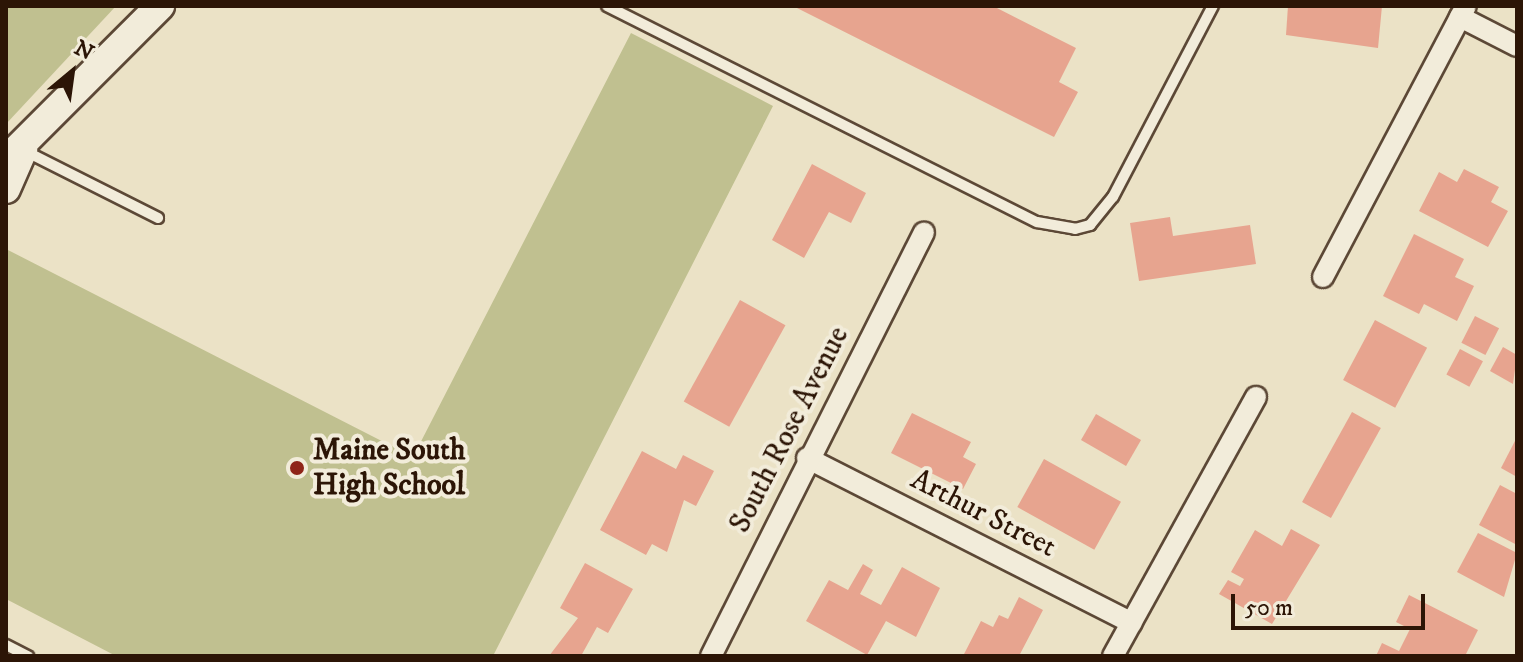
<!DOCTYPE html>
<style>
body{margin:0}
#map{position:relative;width:1523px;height:662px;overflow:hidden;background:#ebe2c6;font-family:"IM FELL DW Pica",serif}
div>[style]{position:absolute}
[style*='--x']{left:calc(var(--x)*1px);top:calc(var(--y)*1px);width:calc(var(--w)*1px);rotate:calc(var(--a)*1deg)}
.green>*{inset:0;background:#c0c090}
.building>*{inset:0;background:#e7a48f;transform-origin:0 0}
.roads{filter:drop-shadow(2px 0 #5c4836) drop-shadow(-2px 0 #5c4836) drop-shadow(0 2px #5c4836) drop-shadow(0 -2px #5c4836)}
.service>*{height:10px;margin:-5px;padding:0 5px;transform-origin:5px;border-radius:5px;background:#f2ecda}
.minor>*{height:20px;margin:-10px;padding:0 10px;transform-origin:10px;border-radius:10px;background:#f2ecda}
.secondary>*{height:28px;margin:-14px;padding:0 14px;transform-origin:14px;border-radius:14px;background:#f2ecda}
.dots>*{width:22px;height:22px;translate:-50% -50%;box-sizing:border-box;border:4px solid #f2ecda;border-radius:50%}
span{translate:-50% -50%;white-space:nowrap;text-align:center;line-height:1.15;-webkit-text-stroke:8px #f2ecda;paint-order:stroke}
.street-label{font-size:30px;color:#2c1506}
.poi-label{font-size:30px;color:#2c1506;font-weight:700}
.left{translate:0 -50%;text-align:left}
.frame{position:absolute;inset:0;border:8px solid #2c1506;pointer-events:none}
.north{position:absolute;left:32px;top:32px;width:80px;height:80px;-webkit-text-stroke:6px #f2ecda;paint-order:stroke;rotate:29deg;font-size:22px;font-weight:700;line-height:32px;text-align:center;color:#2c1506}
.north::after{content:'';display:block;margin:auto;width:28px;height:36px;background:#2c1506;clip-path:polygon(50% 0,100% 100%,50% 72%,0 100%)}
.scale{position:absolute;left:1231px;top:594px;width:194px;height:36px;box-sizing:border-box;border:4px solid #2c1506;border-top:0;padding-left:10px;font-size:24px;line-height:28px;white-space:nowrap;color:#2c1506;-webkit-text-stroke:6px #f2ecda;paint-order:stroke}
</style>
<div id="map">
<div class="green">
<div style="clip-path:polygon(6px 6px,116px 6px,6px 124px)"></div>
<div style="clip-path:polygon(631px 33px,773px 106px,493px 656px,116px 656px,6px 599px,6px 249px,413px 457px)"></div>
</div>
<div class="building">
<div style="clip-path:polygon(793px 6px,993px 6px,1076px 48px,1059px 82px,1078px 92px,1054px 137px)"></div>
<div style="clip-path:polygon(1288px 6px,1382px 6px,1378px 48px,1286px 35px)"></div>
<div style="clip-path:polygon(812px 164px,866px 193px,851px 223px,829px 212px,804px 258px,772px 240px)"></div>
<div style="clip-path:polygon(1464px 169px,1499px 187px,1491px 202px,1508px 211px,1488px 247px,1419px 211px,1439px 172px,1457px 182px)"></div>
<div style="clip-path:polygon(1170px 217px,1173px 236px,1250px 225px,1256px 264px,1139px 281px,1130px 223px)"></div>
<div style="clip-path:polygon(1414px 234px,1464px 259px,1455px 277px,1474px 286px,1457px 321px,1424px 304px,1419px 314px,1383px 296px)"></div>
<div style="left:740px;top:300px;width:52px;height:116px;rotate:29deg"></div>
<div style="left:1475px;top:316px;width:27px;height:30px;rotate:27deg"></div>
<div style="left:1375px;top:320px;width:59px;height:68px;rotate:28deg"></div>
<div style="clip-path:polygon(1503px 347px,1517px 355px,1513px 384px,1490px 371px)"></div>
<div style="left:1460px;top:349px;width:26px;height:29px;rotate:28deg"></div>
<div style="left:1352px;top:412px;width:33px;height:103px;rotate:29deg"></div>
<div style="clip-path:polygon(912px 413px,971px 442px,963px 457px,976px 464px,963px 489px,891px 453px)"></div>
<div style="left:1096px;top:414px;width:52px;height:30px;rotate:30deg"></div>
<div style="clip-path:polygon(1517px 437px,1517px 477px,1501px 468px)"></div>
<div style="clip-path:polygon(642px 451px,676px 469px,683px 455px,714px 471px,696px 506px,684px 500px,667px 552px,652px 544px,646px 555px,600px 530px)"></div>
<div style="left:1044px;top:459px;width:88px;height:55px;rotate:29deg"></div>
<div style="clip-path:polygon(1500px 485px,1517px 494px,1517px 545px,1479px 525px)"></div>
<div style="clip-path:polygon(1291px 529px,1320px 545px,1272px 624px,1219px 594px,1228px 580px,1240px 586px,1244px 579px,1231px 572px,1255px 530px,1282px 546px)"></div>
<div style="clip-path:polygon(1478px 533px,1517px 553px,1504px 597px,1457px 572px)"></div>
<div style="clip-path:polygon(585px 563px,633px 589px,608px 633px,597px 627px,581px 656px,549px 656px,578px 618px,560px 608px)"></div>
<div style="clip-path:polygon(863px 564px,873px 570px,860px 594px,881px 605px,902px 567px,940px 588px,916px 637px,886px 621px,867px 655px,806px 621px,829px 580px,848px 590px)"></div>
<div style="clip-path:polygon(1409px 595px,1478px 630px,1465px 656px,1376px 656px,1382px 643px,1399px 651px,1410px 629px,1396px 622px)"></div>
<div style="clip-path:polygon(1019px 597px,1043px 610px,1019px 656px,963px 656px,981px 621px,993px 627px,999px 615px,1008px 619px)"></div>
</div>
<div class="roads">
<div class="service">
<div style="--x:607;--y:6;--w:481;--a:26.7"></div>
<div style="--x:1037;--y:222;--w:39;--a:10"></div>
<div style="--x:1075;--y:229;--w:16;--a:-15"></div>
<div style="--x:1090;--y:225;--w:36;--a:-51"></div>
<div style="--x:1113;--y:197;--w:216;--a:-62.4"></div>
<div style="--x:25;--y:151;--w:149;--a:26.7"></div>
<div style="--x:6;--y:645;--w:25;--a:27"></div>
</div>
<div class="minor">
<div style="--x:1460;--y:17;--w:64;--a:27"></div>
<div style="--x:1323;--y:277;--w:306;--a:-62.2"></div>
<div style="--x:807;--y:458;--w:364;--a:26.9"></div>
<div style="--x:711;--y:656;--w:474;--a:-63.3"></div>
<div style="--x:1113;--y:656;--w:296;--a:-61.1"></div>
</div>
<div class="secondary">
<div style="--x:6;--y:160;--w:218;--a:-45"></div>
<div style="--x:6;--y:189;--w:43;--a:-66.4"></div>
</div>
</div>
<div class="dots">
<div style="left:297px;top:468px;background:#8f2418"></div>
</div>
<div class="street-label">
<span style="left:790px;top:430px;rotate:-63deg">South Rose Avenue</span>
<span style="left:983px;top:514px;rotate:27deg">Arthur Street</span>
</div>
<div class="poi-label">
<span class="left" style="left:313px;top:468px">Maine South<br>High School</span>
</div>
<div class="frame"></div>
<div class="north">N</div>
<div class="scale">50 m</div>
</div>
